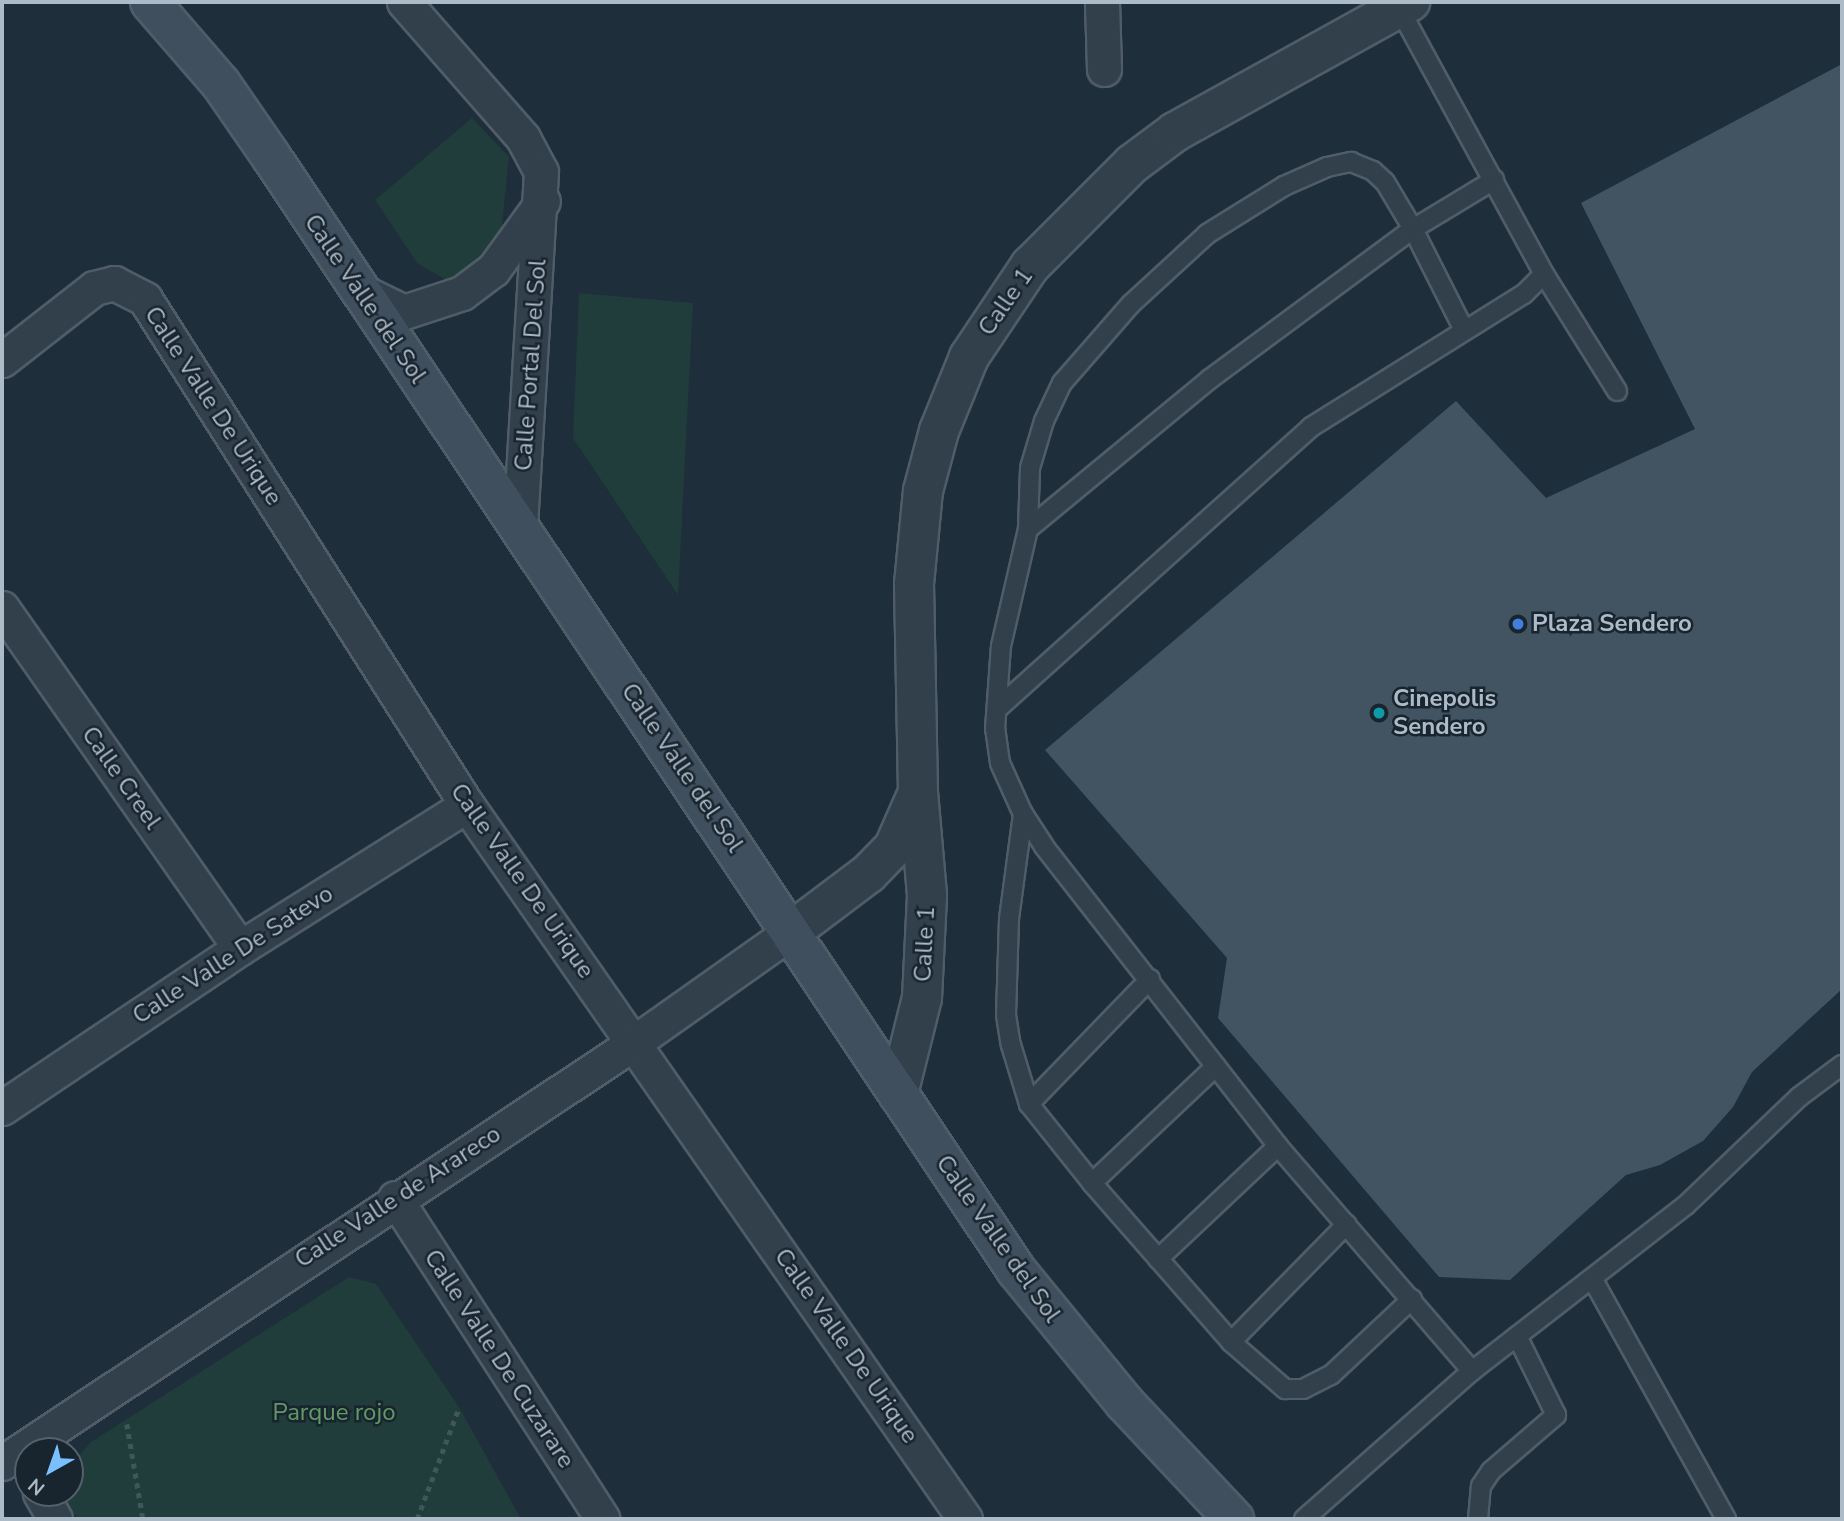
<!DOCTYPE html>
<style>
body{margin:0}
#map{position:relative;width:1844px;height:1521px;overflow:hidden;background:#1e2e3b;font-family:"Nunito Sans",sans-serif}
div>[style]{position:absolute}
[style*='--x']{left:calc(var(--x)*1px);top:calc(var(--y)*1px);width:calc(var(--w)*1px);rotate:calc(var(--a)*1deg)}
.green>*{inset:0;background:#203c3b}
.building>*{inset:0;background:#425462}
.path>*{height:4.5px;margin-top:-2.25px;transform-origin:0;background:repeating-linear-gradient(90deg,#3e5858 0 5px,transparent 0 10px)}
.roads{filter:drop-shadow(2px 0 #505d68) drop-shadow(-2px 0 #505d68) drop-shadow(0 2px #505d68) drop-shadow(0 -2px #505d68)}
.service>*{height:18px;margin:-9px;padding:0 9px;transform-origin:9px;border-radius:9px;background:#32404b}
.minor>*{height:33px;margin:-16.5px;padding:0 16.5px;transform-origin:16.5px;border-radius:16.5px;background:#32404b}
.tertiary>*{height:38px;margin:-19px;padding:0 19px;transform-origin:19px;border-radius:19px;background:#32404b}
.secondary>*{height:38px;margin:-19px;padding:0 19px;transform-origin:19px;border-radius:19px;background:#404f5e}
.dots>*{width:19px;height:19px;translate:-50% -50%;box-sizing:border-box;border:4px solid #18252f;border-radius:50%}
span{translate:-50% -50%;white-space:nowrap;text-align:center;line-height:1.15;-webkit-text-stroke:5px #18252f;paint-order:stroke}
.street-label{font-size:24px;color:#adbac7}
.poi-label{font-size:24px;color:#adbac7;font-weight:700}
.left{translate:0 -50%;text-align:left}
.park-label{font-size:24px;color:#629a67}
.frame{position:absolute;inset:0;border:4px solid #adbac7;pointer-events:none}
.north{position:absolute;left:14px;top:1437px;width:70px;height:70px;box-sizing:border-box;background:#18252f;border:2px solid #54616c;border-radius:50%;rotate:220deg;font-size:19px;font-weight:700;line-height:28px;text-align:center;color:#adbac7}
.north::after{content:'';display:block;margin:auto;width:24px;height:32px;background:#7abfff;clip-path:polygon(50% 0,100% 100%,50% 72%,0 100%)}
</style>
<div id="map">
<div class="green">
<div style="clip-path:polygon(472px 118px,509px 157px,498px 262px,446px 280px,417px 263px,375px 200px)"></div>
<div style="clip-path:polygon(579px 293px,693px 303px,678px 595px,573px 438px)"></div>
<div style="clip-path:polygon(349px 1277px,376px 1284px,459px 1407px,521px 1519px,78px 1519px,61px 1493px,70px 1493px,70px 1466px,91px 1442px)"></div>
</div>
<div class="building">
<div style="clip-path:polygon(1842px 64px,1842px 989px,1752px 1072px,1733px 1107px,1703px 1141px,1660px 1165px,1626px 1175px,1510px 1280px,1439px 1277px,1218px 1018px,1227px 958px,1045px 750px,1456px 401px,1546px 498px,1695px 429px,1581px 203px)"></div>
</div>
<div class="path">
<div style="--x:127;--y:1424;--w:96;--a:80.4"></div>
<div style="--x:417;--y:1519;--w:120;--a:-69.4"></div>
</div>
<div class="roads">
<div class="service">
<div style="--x:1544;--y:274;--w:138;--a:58"></div>
<div style="--x:1028;--y:529;--w:61;--a:-88.1"></div>
<div style="--x:1030;--y:468;--w:49;--a:-73.4"></div>
<div style="--x:1044;--y:421;--w:42;--a:-64.7"></div>
<div style="--x:1062;--y:383;--w:105;--a:-48.9"></div>
<div style="--x:1131;--y:304;--w:103;--a:-42.6"></div>
<div style="--x:1207;--y:234;--w:91;--a:-31.9"></div>
<div style="--x:1284;--y:186;--w:47;--a:-23.8"></div>
<div style="--x:1327;--y:167;--w:25;--a:-12"></div>
<div style="--x:1351;--y:162;--w:24;--a:22"></div>
<div style="--x:1373;--y:171;--w:16;--a:43"></div>
<div style="--x:1385;--y:182;--w:55;--a:59.2"></div>
<div style="--x:1413;--y:229;--w:113;--a:63.2"></div>
<div style="--x:997;--y:709;--w:422;--a:-41.9"></div>
<div style="--x:1311;--y:427;--w:251;--a:-32"></div>
<div style="--x:1524;--y:294;--w:28;--a:-45"></div>
<div style="--x:1544;--y:274;--w:303;--a:-118.6"></div>
<div style="--x:1023;--y:814;--w:106;--a:97.6"></div>
<div style="--x:1009;--y:919;--w:96;--a:91.8"></div>
<div style="--x:1006;--y:1015;--w:30;--a:81"></div>
<div style="--x:1011;--y:1045;--w:62;--a:73"></div>
<div style="--x:1029;--y:1104;--w:101;--a:51.4"></div>
<div style="--x:1092;--y:1183;--w:211;--a:48.8"></div>
<div style="--x:1231;--y:1342;--w:72;--a:41"></div>
<div style="--x:1285;--y:1389;--w:18;--a:0"></div>
<div style="--x:1303;--y:1389;--w:31;--a:-27"></div>
<div style="--x:1331;--y:1375;--w:111;--a:-43.2"></div>
<div style="--x:1029;--y:1104;--w:174;--a:-45.9"></div>
<div style="--x:1092;--y:1183;--w:170;--a:-43.3"></div>
<div style="--x:1158;--y:1259;--w:165;--a:-43.3"></div>
<div style="--x:1593;--y:1280;--w:274;--a:60.9"></div>
<div style="--x:1231;--y:1342;--w:165;--a:-45.5"></div>
<div style="--x:1472;--y:1371;--w:297;--a:-130.8"></div>
<div style="--x:1278;--y:1146;--w:380;--a:-128"></div>
<div style="--x:1044;--y:846;--w:38;--a:-123"></div>
<div style="--x:1023;--y:814;--w:56;--a:-114.3"></div>
<div style="--x:1000;--y:763;--w:34;--a:-98"></div>
<div style="--x:995;--y:729;--w:83;--a:-85.9"></div>
<div style="--x:1001;--y:646;--w:120;--a:-77"></div>
<div style="--x:1028;--y:529;--w:236;--a:-39.5"></div>
<div style="--x:1210;--y:379;--w:252;--a:-36.5"></div>
<div style="--x:1413;--y:229;--w:95;--a:-31.2"></div>
<div style="--x:1304;--y:1519;--w:224;--a:-41.4"></div>
<div style="--x:1472;--y:1371;--w:271;--a:-37.8"></div>
<div style="--x:1686;--y:1205;--w:156;--a:-43.7"></div>
<div style="--x:1799;--y:1097;--w:54;--a:-36.7"></div>
<div style="--x:1478;--y:1519;--w:33;--a:-85"></div>
<div style="--x:1481;--y:1486;--w:18;--a:-56"></div>
<div style="--x:1491;--y:1471;--w:86;--a:-40.7"></div>
<div style="--x:1556;--y:1415;--w:88;--a:-116.3"></div>
</div>
<div class="minor">
<div style="--x:404;--y:2;--w:181;--a:48.8"></div>
<div style="--x:523;--y:138;--w:38;--a:62"></div>
<div style="--x:541;--y:172;--w:358;--a:93.4"></div>
<div style="--x:1102;--y:2;--w:67;--a:88.3"></div>
<div style="--x:357;--y:289;--w:52;--a:26.1"></div>
<div style="--x:404;--y:312;--w:61;--a:-18.1"></div>
<div style="--x:462;--y:293;--w:39;--a:-37"></div>
<div style="--x:493;--y:270;--w:85;--a:-54.1"></div>
<div style="--x:2;--y:360;--w:117;--a:-38"></div>
<div style="--x:94;--y:288;--w:21;--a:-14"></div>
<div style="--x:114;--y:283;--w:35;--a:27"></div>
<div style="--x:145;--y:299;--w:600;--a:57.53"></div>
<div style="--x:467;--y:805;--w:871;--a:55.11"></div>
<div style="--x:2;--y:608;--w:415;--a:55"></div>
<div style="--x:2;--y:1108;--w:287;--a:-33.9"></div>
<div style="--x:240;--y:948;--w:268;--a:-32.2"></div>
<div style="--x:395;--y:1198;--w:382;--a:57.1"></div>
<div style="--x:2;--y:1463;--w:760;--a:-33.63"></div>
<div style="--x:635;--y:1042;--w:192;--a:-35.3"></div>
<div style="--x:40;--y:1493;--w:30;--a:60"></div>
</div>
<div class="tertiary">
<div style="--x:792;--y:931;--w:96;--a:-37"></div>
<div style="--x:869;--y:873;--w:36;--a:-46"></div>
<div style="--x:894;--y:847;--w:55;--a:-66.3"></div>
<div style="--x:898;--y:1094;--w:99;--a:-76"></div>
<div style="--x:922;--y:998;--w:103;--a:-87.2"></div>
<div style="--x:927;--y:895;--w:103;--a:-95"></div>
<div style="--x:918;--y:792;--w:208;--a:-91.1"></div>
<div style="--x:914;--y:584;--w:93;--a:-84.5"></div>
<div style="--x:923;--y:491;--w:62;--a:-75.1"></div>
<div style="--x:939;--y:431;--w:80;--a:-67.9"></div>
<div style="--x:969;--y:357;--w:110;--a:-56.2"></div>
<div style="--x:1030;--y:266;--w:144;--a:-45"></div>
<div style="--x:1132;--y:164;--w:54;--a:-36.7"></div>
<div style="--x:1175;--y:132;--w:269;--a:-29"></div>
</div>
<div class="secondary">
<div style="--x:150;--y:2;--w:108;--a:49.1"></div>
<div style="--x:221;--y:84;--w:90;--a:55.4"></div>
<div style="--x:272;--y:158;--w:1338;--a:56.21"></div>
<div style="--x:1016;--y:1270;--w:171;--a:50.7"></div>
<div style="--x:1124;--y:1402;--w:161;--a:46.8"></div>
</div>
</div>
<div class="dots">
<div style="left:1518px;top:624px;background:#3f7fe0"></div>
<div style="left:1379px;top:713px;background:#0f9aa8"></div>
</div>
<div class="street-label">
<span style="left:365px;top:299px;rotate:56deg">Calle Valle del Sol</span>
<span style="left:1006px;top:302px;rotate:-55deg">Calle 1</span>
<span style="left:531px;top:365px;rotate:-86deg">Calle Portal Del Sol</span>
<span style="left:213px;top:406px;rotate:57deg">Calle Valle De Urique</span>
<span style="left:682px;top:768px;rotate:56deg">Calle Valle del Sol</span>
<span style="left:121px;top:778px;rotate:55deg">Calle Creel</span>
<span style="left:522px;top:881px;rotate:55deg">Calle Valle De Urique</span>
<span style="left:925px;top:944px;rotate:-87deg">Calle 1</span>
<span style="left:233px;top:955px;rotate:-33deg">Calle Valle De Satevo</span>
<span style="left:398px;top:1197px;rotate:-33deg">Calle Valle de Arareco</span>
<span style="left:998px;top:1239px;rotate:55deg">Calle Valle del Sol</span>
<span style="left:846px;top:1346px;rotate:55deg">Calle Valle De Urique</span>
<span style="left:499px;top:1359px;rotate:57deg">Calle Valle De Cuzarare</span>
</div>
<div class="poi-label">
<span class="left" style="left:1532px;top:624px">Plaza Sendero</span>
<span class="left" style="left:1393px;top:713px">Cinepolis<br>Sendero</span>
</div>
<div class="park-label">
<span style="left:334px;top:1413px">Parque rojo</span>
</div>
<div class="frame"></div>
<div class="north">N</div>
</div>
